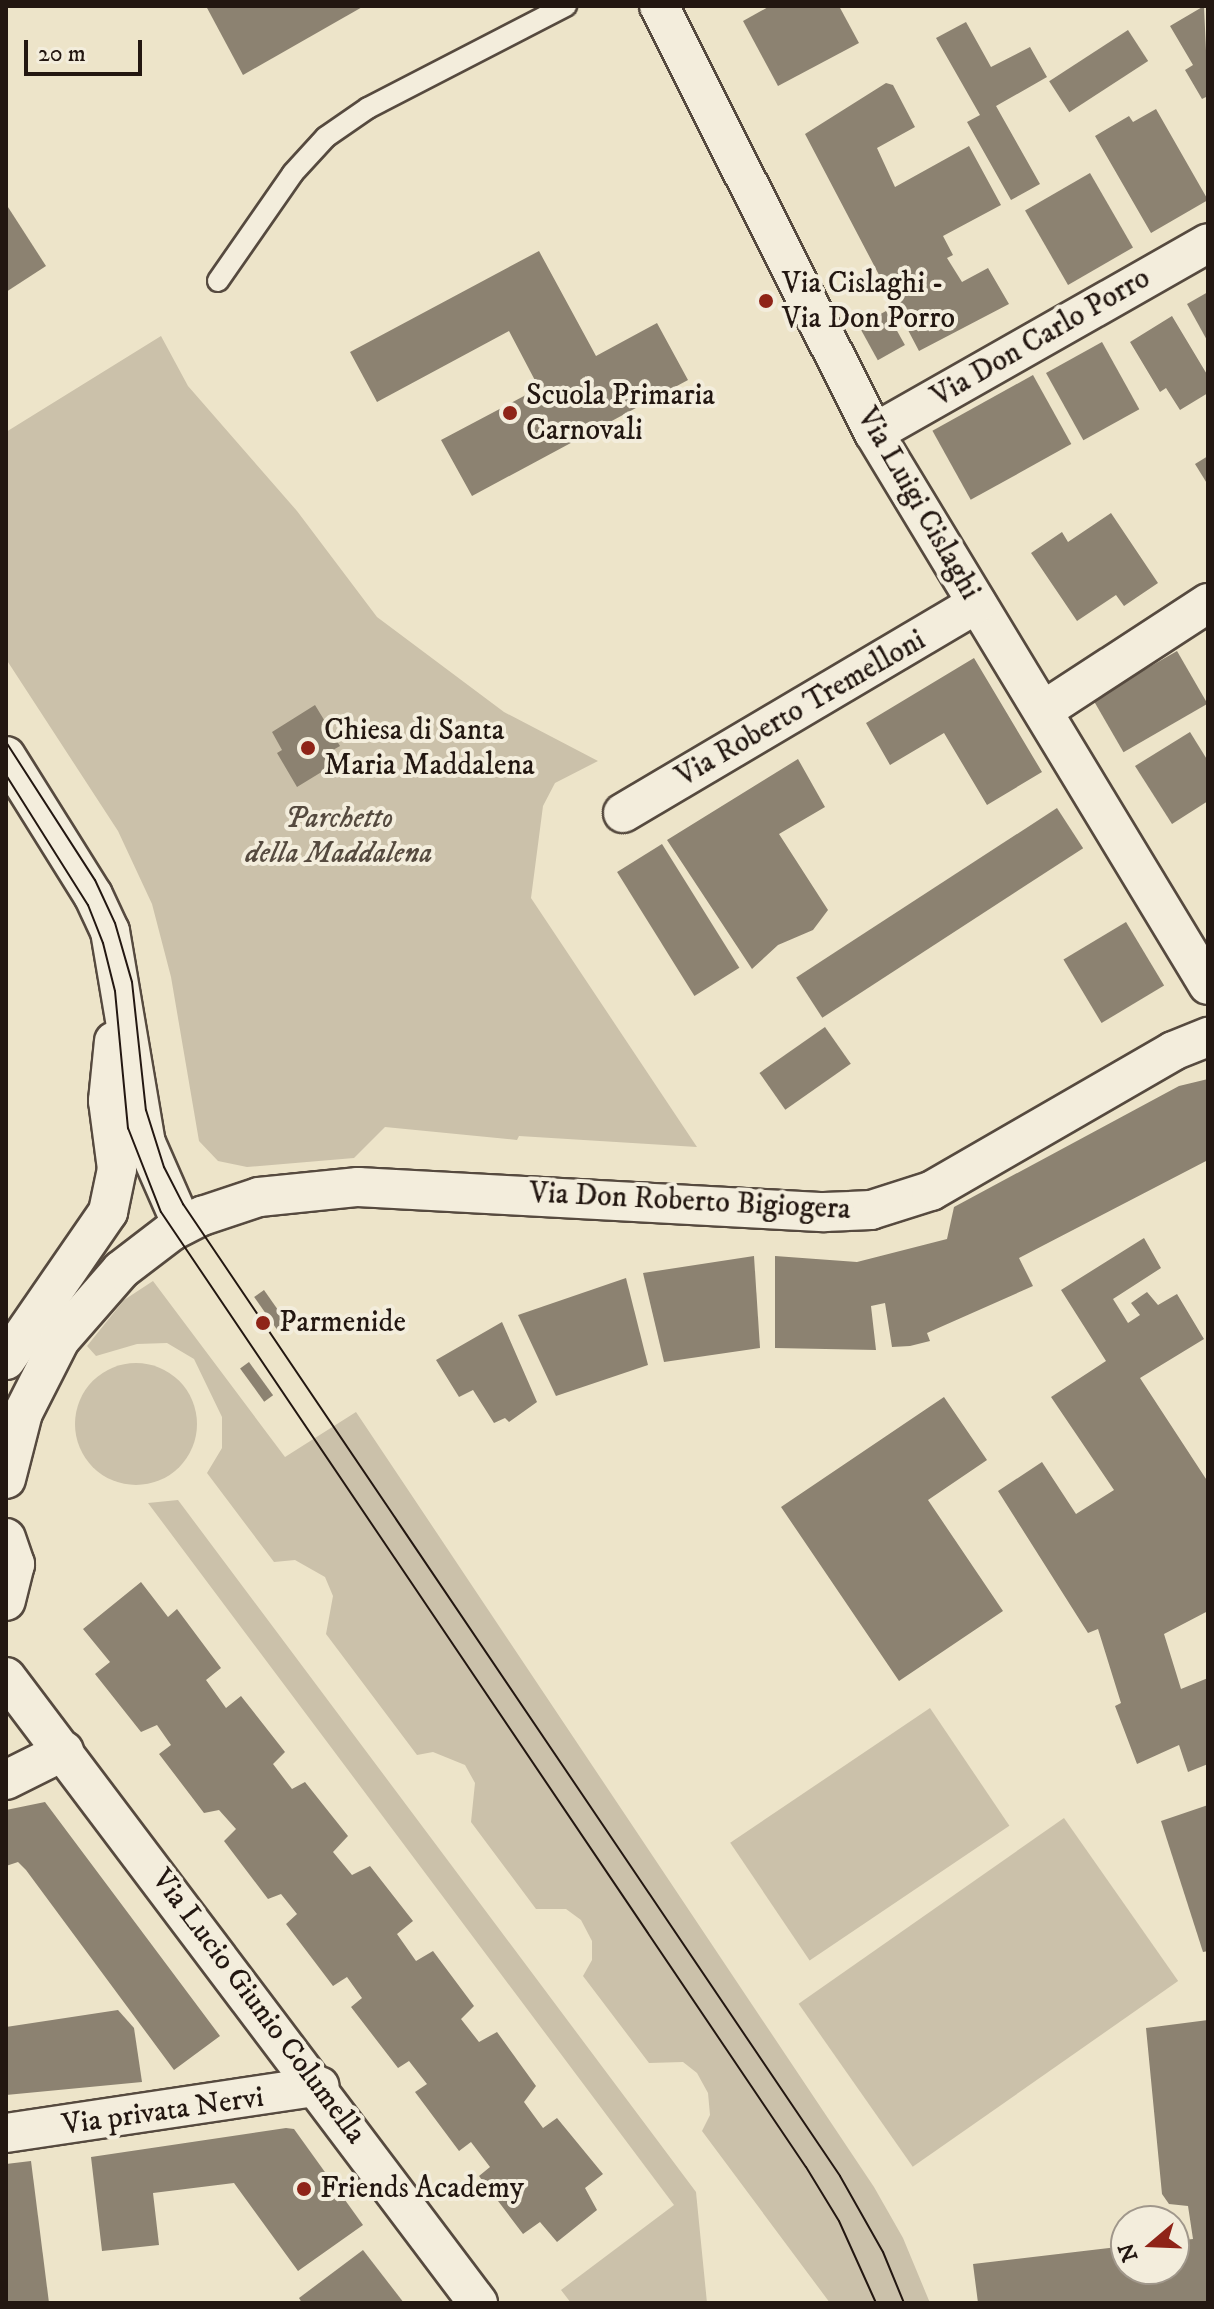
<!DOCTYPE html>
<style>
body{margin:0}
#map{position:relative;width:1214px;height:2309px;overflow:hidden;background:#ede4c9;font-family:"IM FELL DW Pica",serif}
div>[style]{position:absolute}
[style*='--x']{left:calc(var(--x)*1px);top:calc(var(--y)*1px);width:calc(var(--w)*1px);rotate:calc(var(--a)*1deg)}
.green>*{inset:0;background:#cbc1aa;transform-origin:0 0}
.round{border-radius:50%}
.building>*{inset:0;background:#8c8271;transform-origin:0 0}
.roads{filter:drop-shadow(2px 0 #564a3f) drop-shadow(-2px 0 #564a3f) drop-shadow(0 2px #564a3f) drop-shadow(0 -2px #564a3f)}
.service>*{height:20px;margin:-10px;padding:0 10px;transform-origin:10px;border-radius:10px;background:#f3eddc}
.minor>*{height:38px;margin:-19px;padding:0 19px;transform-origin:19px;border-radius:19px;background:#f3eddc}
.tram>*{height:2px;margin:-1px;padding:0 1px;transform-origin:1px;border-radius:1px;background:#231711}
.dots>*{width:22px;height:22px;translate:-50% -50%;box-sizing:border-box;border:4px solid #f3eddc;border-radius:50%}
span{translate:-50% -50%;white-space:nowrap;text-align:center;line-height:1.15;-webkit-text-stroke:8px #f3eddc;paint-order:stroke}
.poi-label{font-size:30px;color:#231711}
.left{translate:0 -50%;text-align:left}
.street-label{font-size:30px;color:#231711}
.park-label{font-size:30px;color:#554a3f;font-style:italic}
.frame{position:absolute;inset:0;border:8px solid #231711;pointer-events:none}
.north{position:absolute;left:1110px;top:2205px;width:80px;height:80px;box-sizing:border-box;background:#f3eddc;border:2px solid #a0978b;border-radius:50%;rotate:251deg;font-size:22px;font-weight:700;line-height:32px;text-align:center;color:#231711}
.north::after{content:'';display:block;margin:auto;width:28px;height:36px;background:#8f2418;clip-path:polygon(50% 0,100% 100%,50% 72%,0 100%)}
.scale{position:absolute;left:24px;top:40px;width:118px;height:36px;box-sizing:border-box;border:4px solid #231711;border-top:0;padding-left:10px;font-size:24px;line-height:28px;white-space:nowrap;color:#231711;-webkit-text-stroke:6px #f3eddc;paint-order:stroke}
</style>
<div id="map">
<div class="green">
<div style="clip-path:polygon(161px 336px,188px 386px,297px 511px,377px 617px,504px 712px,598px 761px,555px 783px,543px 806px,531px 898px,697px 1147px,519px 1136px,517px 1140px,385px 1127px,354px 1158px,247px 1167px,218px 1161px,199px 1141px,171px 977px,152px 904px,118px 831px,6px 659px,6px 432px)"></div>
<div style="clip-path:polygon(153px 1281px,285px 1457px,356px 1412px,874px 2187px,903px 2238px,930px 2303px,830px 2303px,702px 2131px,710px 2115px,708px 2093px,697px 2073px,683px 2062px,649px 2063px,583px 1976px,592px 1960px,592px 1941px,581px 1920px,566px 1909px,536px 1909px,471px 1822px,475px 1783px,465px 1765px,433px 1752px,417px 1755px,326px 1634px,333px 1596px,325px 1577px,295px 1560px,274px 1562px,207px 1473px,222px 1448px,222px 1417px,194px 1359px,167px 1343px,137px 1344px,96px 1356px,87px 1346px,124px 1300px)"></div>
<div class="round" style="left:75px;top:1363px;width:122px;height:122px"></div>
<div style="clip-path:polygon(178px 1500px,696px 2192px,707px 2303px,571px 2303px,561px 2290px,674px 2205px,148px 1503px)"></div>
<div style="left:930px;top:1708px;width:142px;height:241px;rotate:56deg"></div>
<div style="left:1064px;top:1818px;width:199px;height:324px;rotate:55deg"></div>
</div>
<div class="building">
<div style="clip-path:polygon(206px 6px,364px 6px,243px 75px)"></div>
<div style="clip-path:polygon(770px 6px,839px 6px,859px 43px,778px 86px,743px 21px)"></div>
<div style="clip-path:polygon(1204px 6px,1208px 96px,1202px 99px,1185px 70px,1193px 65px,1170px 26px)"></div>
<div style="clip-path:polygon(966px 22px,991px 67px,1030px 47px,1047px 77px,996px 106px,1040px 184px,1011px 200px,967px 122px,980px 115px,936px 38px)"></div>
<div style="left:1128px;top:30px;width:37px;height:94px;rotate:57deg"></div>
<div style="clip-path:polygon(886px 83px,893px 85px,915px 127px,877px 148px,895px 187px,969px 146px,1001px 205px,943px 236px,953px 255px,947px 258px,962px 282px,988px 268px,1009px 304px,919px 351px,805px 134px)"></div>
<div style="clip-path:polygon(1156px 109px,1208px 200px,1151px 233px,1095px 136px,1129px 116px,1133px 122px)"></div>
<div style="left:1090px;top:173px;width:86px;height:75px;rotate:60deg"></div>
<div style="clip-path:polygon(6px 204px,46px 266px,6px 292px)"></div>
<div style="clip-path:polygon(539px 251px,596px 356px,657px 323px,688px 380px,472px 496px,441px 440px,539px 388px,509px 331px,377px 402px,350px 352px)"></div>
<div style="clip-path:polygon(1208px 292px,1208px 342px,1187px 304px)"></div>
<div style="left:886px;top:311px;width:39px;height:31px;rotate:61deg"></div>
<div style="clip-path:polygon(1172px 316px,1208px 376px,1208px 393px,1180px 410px,1166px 388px,1160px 392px,1130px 342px)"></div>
<div style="left:1102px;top:342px;width:77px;height:64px;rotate:61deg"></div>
<div style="left:1033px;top:375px;width:79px;height:115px;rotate:61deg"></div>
<div style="clip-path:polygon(1208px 456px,1208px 485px,1195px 464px)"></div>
<div style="clip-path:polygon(1111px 513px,1158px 583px,1124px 606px,1116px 595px,1077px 621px,1031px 553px,1062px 532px,1068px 542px)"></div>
<div style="left:1177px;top:651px;width:61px;height:97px;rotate:60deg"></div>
<div style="clip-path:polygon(974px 658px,1042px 772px,987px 805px,944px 733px,890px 765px,866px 723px)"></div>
<div style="clip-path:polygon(315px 705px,340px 746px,326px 754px,333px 765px,297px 787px,277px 753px,282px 750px,272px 732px)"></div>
<div style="clip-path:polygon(1190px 732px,1208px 761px,1208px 801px,1172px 824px,1135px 766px)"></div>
<div style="clip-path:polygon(798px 759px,825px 807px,779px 834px,828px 910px,813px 930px,778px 945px,752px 969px,667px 840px)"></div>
<div style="left:1057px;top:808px;width:48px;height:311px;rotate:57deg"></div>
<div style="left:662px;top:844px;width:146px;height:53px;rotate:58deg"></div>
<div style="left:1126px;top:922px;width:74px;height:73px;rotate:59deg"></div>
<div style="left:825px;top:1027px;width:45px;height:80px;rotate:55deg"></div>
<div style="clip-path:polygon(1208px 1079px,1208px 1160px,1019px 1258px,1033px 1286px,927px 1333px,930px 1341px,910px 1346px,892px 1347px,885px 1303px,871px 1306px,876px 1350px,775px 1348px,775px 1256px,857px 1262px,947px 1239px,954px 1207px,1179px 1086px)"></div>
<div style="clip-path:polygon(1144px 1238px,1161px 1268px,1113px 1299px,1128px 1323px,1140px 1315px,1131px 1303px,1147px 1292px,1158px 1305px,1177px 1294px,1204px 1339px,1140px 1378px,1208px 1482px,1208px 1611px,1164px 1634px,1181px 1689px,1208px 1678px,1208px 1764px,1188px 1772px,1179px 1745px,1137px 1764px,1115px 1706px,1121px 1703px,1098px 1629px,1088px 1633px,998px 1491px,1042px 1462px,1076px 1514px,1114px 1490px,1051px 1397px,1106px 1361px,1061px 1290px)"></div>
<div style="clip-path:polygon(754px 1256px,760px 1348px,664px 1362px,643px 1273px)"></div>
<div style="clip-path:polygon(626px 1278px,648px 1365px,556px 1396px,518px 1315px)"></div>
<div style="left:264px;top:1290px;width:40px;height:12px;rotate:55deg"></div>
<div style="clip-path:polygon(502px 1322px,537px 1402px,509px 1422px,505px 1418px,494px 1423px,473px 1390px,459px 1397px,436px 1360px)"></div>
<div style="left:249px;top:1362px;width:41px;height:11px;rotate:54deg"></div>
<div style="clip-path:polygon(944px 1397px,987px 1460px,928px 1500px,1003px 1611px,899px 1681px,781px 1507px)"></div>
<div style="clip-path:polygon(141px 1582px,168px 1617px,177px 1609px,221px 1668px,206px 1680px,226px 1708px,241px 1696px,285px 1752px,273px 1764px,292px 1789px,305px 1782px,348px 1836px,333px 1852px,352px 1875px,370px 1866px,413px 1921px,397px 1934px,416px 1961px,433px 1951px,474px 2006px,461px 2019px,479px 2042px,497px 2032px,536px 2086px,524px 2102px,543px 2128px,557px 2118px,603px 2174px,585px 2188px,597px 2210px,557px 2242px,540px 2222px,523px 2234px,479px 2176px,490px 2167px,471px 2142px,459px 2151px,415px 2092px,427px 2084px,409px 2061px,398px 2068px,351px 2007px,362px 1998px,347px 1977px,333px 1986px,286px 1924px,297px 1914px,281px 1894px,268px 1899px,224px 1841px,236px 1829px,219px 1810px,204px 1813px,159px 1754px,171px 1745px,157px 1725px,141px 1732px,95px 1674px,110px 1662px,83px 1629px)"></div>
<div style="clip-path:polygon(45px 1802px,220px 2036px,174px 2070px,26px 1870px,18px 1862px,6px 1866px,6px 1810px)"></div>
<div style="clip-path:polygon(1208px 1805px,1208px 1951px,1203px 1952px,1161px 1821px)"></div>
<div style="clip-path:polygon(118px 2010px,134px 2028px,142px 2082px,6px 2095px,6px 2027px)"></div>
<div style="clip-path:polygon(1208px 2020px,1208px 2303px,978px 2303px,973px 2264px,1126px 2246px,1126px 2269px,1174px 2269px,1174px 2241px,1193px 2239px,1188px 2206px,1169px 2204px,1162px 2194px,1146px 2028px)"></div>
<div style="clip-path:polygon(286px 2128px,294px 2129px,363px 2225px,298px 2271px,234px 2183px,153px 2193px,159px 2245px,102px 2251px,91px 2157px)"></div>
<div style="clip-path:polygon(31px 2161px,49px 2303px,6px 2303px,6px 2164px)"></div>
<div style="clip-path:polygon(363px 2250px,404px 2303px,302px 2303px,299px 2298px)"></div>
</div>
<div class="roads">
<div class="service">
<div style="--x:218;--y:281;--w:131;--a:-55.2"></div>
<div style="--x:293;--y:173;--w:49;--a:-47.5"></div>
<div style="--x:326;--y:137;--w:51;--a:-34.6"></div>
<div style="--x:368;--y:108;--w:223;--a:-27.3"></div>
</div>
<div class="minor">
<div style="--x:659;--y:6;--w:478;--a:63.3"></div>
<div style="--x:874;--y:433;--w:645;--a:58.82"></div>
<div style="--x:874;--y:433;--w:384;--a:-29.6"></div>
<div style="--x:1044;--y:710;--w:196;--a:-33.1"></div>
<div style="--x:6;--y:756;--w:164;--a:58"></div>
<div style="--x:93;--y:895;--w:40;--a:65"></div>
<div style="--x:110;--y:931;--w:215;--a:80.4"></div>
<div style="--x:146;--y:1143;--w:90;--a:66.3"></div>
<div style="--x:623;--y:813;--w:411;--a:-30.6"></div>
<div style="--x:6;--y:1360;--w:180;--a:-55.4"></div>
<div style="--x:108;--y:1212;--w:44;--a:-78.2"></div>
<div style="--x:117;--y:1169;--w:69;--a:-97.5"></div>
<div style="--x:108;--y:1101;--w:60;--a:-84.3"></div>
<div style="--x:6;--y:1479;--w:68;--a:-75.6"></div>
<div style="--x:23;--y:1413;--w:82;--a:-63.1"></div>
<div style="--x:60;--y:1340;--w:93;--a:-48.9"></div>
<div style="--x:121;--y:1270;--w:64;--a:-37.4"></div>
<div style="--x:172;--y:1231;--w:34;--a:-27"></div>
<div style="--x:202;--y:1216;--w:60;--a:-18.4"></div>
<div style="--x:259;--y:1197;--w:100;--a:-5.8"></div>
<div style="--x:358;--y:1187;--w:467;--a:3.1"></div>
<div style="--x:824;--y:1212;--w:47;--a:-2.4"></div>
<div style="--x:871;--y:1210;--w:63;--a:-17.6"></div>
<div style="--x:931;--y:1191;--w:280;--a:-30"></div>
<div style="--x:1173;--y:1051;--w:38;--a:-22"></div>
<div style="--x:6;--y:1538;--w:28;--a:71"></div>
<div style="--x:15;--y:1564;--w:38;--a:104"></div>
<div style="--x:6;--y:1677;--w:784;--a:52.98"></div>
<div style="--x:6;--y:1780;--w:65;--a:-26.6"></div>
<div style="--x:6;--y:2133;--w:317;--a:-8.5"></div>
</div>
</div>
<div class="tram">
<div style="--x:6;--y:742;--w:164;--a:57.2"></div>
<div style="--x:95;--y:880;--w:47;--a:65.1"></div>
<div style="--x:115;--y:923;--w:61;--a:73.9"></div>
<div style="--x:132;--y:982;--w:129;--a:83.8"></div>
<div style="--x:146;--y:1110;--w:60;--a:72.5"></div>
<div style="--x:164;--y:1167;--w:42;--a:62.8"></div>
<div style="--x:183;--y:1204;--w:1173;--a:55.94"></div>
<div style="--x:840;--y:2176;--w:87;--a:60.5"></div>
<div style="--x:883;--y:2252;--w:55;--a:67.6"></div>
<div style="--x:6;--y:775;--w:154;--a:57.8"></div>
<div style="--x:88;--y:905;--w:41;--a:68.5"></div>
<div style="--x:103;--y:943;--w:49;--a:76"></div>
<div style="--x:115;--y:991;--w:138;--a:84.6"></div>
<div style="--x:128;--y:1128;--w:90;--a:68.6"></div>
<div style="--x:161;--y:1212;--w:1152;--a:55.97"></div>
<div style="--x:806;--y:2167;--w:63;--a:58.6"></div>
<div style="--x:839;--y:2221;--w:90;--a:65.7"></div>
</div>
<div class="dots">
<div style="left:766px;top:301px;background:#8f2418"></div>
<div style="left:510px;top:413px;background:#8f2418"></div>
<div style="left:308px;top:748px;background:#8f2418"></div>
<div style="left:263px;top:1323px;background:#8f2418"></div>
<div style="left:304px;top:2189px;background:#8f2418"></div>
</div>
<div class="poi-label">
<span class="left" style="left:782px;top:301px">Via Cislaghi -<br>Via Don Porro</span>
<span class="left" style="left:526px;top:413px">Scuola Primaria<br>Carnovali</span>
<span class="left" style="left:324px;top:748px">Chiesa di Santa<br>Maria Maddalena</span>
<span class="left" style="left:279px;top:1323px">Parmenide</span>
<span class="left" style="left:320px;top:2189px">Friends Academy</span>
</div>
<div class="street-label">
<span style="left:1041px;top:338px;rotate:-30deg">Via Don Carlo Porro</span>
<span style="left:918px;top:504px;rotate:60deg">Via Luigi Cislaghi</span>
<span style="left:801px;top:709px;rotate:-30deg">Via Roberto Tremelloni</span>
<span style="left:690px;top:1202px;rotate:3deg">Via Don Roberto Bigiogera</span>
<span style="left:258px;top:2007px;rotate:53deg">Via Lucio Giunio Columella</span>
<span style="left:163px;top:2112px;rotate:-8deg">Via privata Nervi</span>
</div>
<div class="park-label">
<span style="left:339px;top:836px">Parchetto<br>della Maddalena</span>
</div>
<div class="frame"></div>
<div class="north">N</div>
<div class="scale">20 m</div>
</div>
